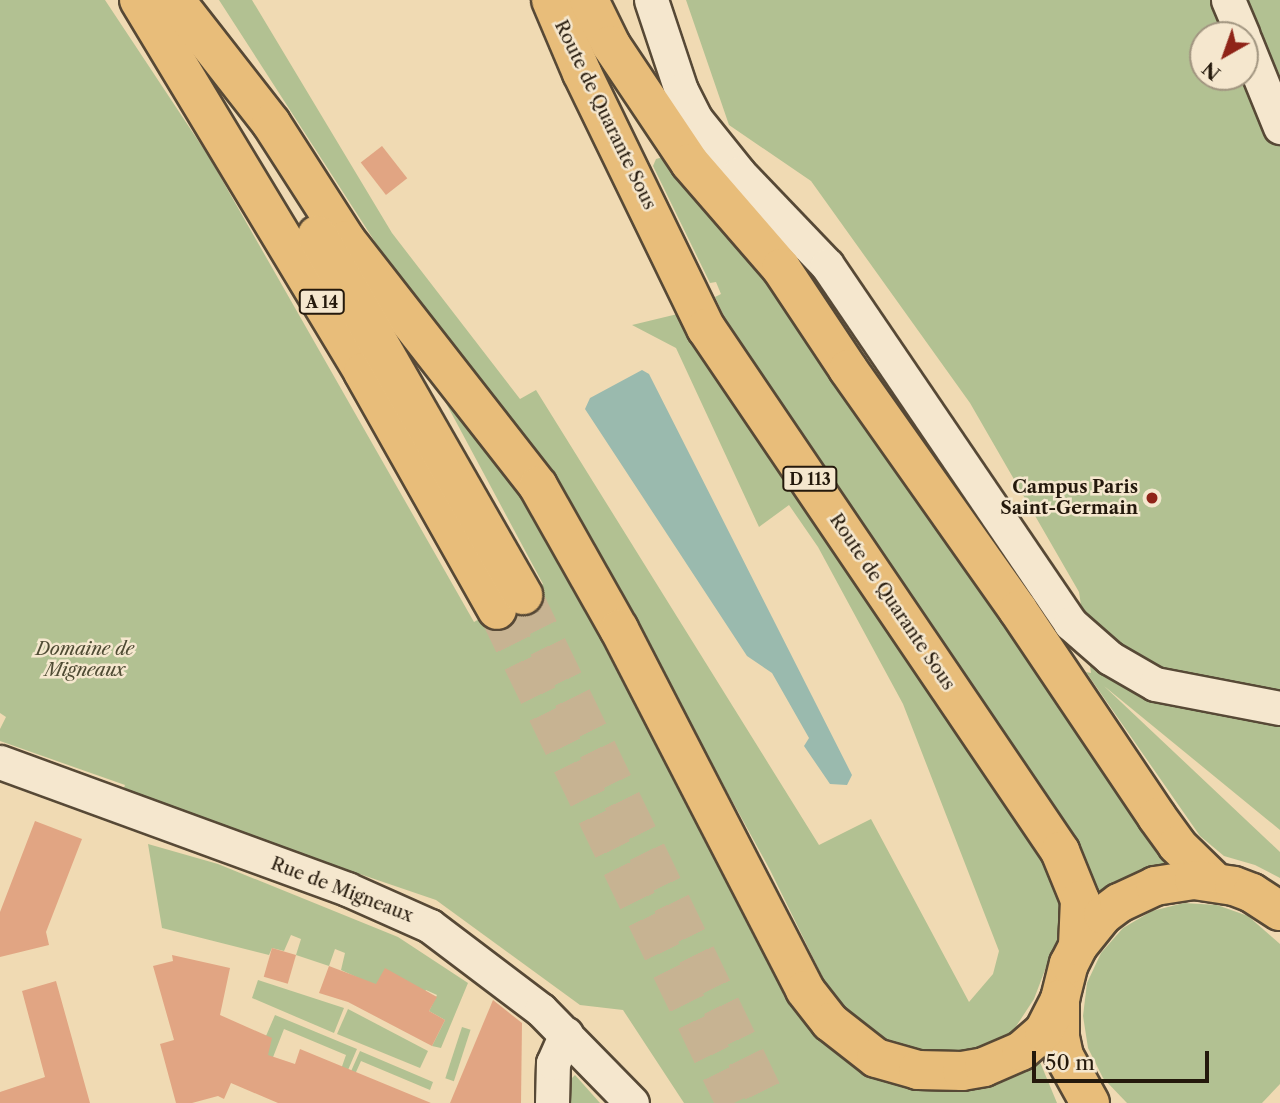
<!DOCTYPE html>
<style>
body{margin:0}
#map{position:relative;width:1280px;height:1103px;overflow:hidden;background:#f0dab3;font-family:"Libre Caslon Text",serif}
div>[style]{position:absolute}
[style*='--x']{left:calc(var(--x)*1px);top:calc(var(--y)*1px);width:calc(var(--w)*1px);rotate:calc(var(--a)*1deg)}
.green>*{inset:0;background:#b2c192;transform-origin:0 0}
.water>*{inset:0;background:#9abaae}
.building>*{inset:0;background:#e1a583;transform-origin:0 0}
.highway-tunnel>*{height:38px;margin-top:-19px;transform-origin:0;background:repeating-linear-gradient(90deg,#c7b392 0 38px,transparent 0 57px)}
.roads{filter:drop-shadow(2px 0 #574936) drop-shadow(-2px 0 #574936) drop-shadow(0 2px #574936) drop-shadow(0 -2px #574936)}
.minor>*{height:33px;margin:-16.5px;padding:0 16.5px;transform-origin:16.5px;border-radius:16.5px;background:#f5e7ce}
.major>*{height:38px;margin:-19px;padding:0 19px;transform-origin:19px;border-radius:19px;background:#e8bd7a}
.highway>*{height:38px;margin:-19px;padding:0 19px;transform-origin:19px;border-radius:19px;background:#e8bd7a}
.dots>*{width:19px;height:19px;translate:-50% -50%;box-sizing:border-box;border:4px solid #f5e7ce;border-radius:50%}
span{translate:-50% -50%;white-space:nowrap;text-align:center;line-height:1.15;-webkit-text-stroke:5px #f5e7ce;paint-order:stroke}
.shield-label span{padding:2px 5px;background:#f5e7ce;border:2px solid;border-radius:5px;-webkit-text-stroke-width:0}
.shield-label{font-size:16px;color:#24190c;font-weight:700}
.street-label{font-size:18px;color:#24190c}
.poi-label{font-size:18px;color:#24190c;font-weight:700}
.right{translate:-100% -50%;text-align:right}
.park-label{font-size:18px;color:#4f4b34;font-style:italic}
.north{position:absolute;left:1189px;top:21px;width:70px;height:70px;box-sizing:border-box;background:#f5e7ce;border:2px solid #a19580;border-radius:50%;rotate:220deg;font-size:19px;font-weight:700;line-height:28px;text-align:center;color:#24190c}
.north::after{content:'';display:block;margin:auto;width:24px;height:32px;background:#8f2418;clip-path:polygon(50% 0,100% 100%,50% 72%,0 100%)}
.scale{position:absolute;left:1032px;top:1051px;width:177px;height:32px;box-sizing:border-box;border:4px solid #24190c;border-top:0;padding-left:9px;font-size:21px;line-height:24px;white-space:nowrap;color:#24190c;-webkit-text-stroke:5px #f5e7ce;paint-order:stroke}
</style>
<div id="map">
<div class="green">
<div style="clip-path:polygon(0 0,105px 0,209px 157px,474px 622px,543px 584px,417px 349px,534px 501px,798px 1000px,973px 1086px,1040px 1062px,1057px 1103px,684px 1103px,623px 1010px,580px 1005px,436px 900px,122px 793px,125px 785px,0 741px,0 729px,6px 717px,0 713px)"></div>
<div style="clip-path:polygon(219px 0,252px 0,392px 233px,520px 399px,536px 390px,819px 845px,871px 819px,969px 1002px,993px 974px,999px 951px,903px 704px,818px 547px,789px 505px,759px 527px,676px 348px,632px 325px,690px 311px,1053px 864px,1066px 927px,1051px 954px,1034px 999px,1013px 1031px,988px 1048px,944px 1054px,892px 1047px,857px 1027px,831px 994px,770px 870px,553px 473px,390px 265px)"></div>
<div style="clip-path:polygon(evenodd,686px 0,1280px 0,1280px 830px,1104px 686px,1280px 852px,1280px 878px,1255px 865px,1224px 856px,1200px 836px,1086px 672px,1091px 673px,1079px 592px,970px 403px,811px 181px,729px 125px,686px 0,1203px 35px,1245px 35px,1245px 77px,1203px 77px,1203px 35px)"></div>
<div style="clip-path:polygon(663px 157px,763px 268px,1171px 862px,1135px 874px,1096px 899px,733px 335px,715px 297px,721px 294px,716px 282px,710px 283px,653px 166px,656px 159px)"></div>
<div style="clip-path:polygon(148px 844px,218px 864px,398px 937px,468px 983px,441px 1048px,432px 1046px,445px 1020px,429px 1011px,437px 995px,426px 990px,417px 1005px,341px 970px,345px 953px,335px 949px,329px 966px,296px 955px,301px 939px,291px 935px,284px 951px,272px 948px,269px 955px,162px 928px)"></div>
<div style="clip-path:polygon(1184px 903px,1217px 905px,1248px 916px,1280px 944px,1280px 1084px,1262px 1103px,1127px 1103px,1103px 1078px,1088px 1048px,1083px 1016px,1087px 983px,1101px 953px,1123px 928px,1152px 911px)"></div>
<div style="clip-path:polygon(258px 980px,344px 1008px,334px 1033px,252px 998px)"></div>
<div style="clip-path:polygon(348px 1009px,428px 1051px,420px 1068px,337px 1034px)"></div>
<div style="clip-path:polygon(275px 1015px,357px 1049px,345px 1077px,348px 1078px,360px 1051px,433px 1082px,430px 1090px,361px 1061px,352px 1081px,339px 1075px,346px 1055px,284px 1029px,268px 1070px,254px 1064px)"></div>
<div style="left:462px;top:1027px;width:9px;height:54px;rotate:18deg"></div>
<div style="clip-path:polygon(575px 1075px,600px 1103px,567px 1103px,567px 1083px)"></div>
</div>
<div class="water">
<div style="clip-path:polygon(642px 370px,649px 374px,852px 775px,847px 785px,830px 784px,804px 746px,809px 738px,772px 673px,747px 656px,585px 409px,590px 398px)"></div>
</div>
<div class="building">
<div style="left:382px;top:146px;width:41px;height:27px;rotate:52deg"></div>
<div style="clip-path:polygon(35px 821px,82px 839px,46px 932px,49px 945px,0 957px,0 912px)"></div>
<div style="left:272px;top:948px;width:25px;height:30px;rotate:16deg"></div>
<div style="clip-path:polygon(172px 955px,230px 968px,220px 1015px,272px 1038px,268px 1055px,295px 1064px,300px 1049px,431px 1103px,278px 1103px,231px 1083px,224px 1099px,218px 1096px,192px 1103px,176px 1103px,160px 1044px,174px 1040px,153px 966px,173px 961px)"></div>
<div style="clip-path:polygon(329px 966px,376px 984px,385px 968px,437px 997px,429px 1011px,445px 1020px,432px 1046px,348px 1002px,319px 993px)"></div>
<div style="clip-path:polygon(56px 981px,90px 1103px,0 1103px,0 1092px,45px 1077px,22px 991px)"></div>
<div style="clip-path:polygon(493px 1000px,522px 1023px,521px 1103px,450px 1103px)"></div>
</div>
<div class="highway-tunnel">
<div style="--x:523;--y:595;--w:564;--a:64.25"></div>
<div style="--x:497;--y:610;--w:547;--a:64.23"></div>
</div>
<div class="roads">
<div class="minor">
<div style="--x:651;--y:0;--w:95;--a:71.6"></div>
<div style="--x:681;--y:90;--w:31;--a:63"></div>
<div style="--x:695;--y:118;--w:70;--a:51.3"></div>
<div style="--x:739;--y:173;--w:127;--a:46.3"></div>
<div style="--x:827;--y:265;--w:433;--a:55.8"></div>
<div style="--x:1070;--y:623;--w:53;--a:41.2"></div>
<div style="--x:1110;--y:658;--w:52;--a:30"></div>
<div style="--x:1155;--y:684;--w:127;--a:10.9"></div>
<div style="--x:1228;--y:0;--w:38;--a:67"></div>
<div style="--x:1245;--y:41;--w:93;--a:67.9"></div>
<div style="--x:0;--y:762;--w:370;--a:20.1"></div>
<div style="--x:347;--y:889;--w:91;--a:24"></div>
<div style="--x:430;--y:926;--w:139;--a:37.1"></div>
<div style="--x:541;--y:1010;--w:130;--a:45.6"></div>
<div style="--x:552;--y:1103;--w:40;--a:-88.6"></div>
<div style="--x:553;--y:1063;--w:32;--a:-66"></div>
</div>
<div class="major">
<div style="--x:551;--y:0;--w:79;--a:67"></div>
<div style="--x:582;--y:73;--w:284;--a:64.1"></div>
<div style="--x:706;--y:328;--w:632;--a:55.91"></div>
<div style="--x:1060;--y:851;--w:53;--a:67.8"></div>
<div style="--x:1080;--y:900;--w:46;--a:92.5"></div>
<div style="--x:589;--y:0;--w:50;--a:63.9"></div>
<div style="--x:611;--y:45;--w:142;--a:56.2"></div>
<div style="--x:690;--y:163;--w:139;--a:49.1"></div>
<div style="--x:781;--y:268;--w:121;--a:56.4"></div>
<div style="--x:848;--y:369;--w:295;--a:54.8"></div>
<div style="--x:1018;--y:610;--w:249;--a:56.1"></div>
<div style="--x:1157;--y:817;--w:34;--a:54"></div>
<div style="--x:1177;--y:845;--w:52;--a:44.2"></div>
<div style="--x:1090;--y:1103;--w:54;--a:-119"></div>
<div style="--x:1064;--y:1056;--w:19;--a:-102"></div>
<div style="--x:1060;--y:1037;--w:38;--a:-90"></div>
<div style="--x:1060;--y:999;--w:36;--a:-76"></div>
<div style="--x:1069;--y:964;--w:20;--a:-63"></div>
<div style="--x:1078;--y:946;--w:40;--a:-51"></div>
<div style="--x:1103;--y:915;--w:20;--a:-37"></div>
<div style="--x:1119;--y:903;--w:40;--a:-25"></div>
<div style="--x:1155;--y:886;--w:39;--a:-9"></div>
<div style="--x:1194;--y:880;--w:40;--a:8.5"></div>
<div style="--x:1234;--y:886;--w:19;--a:21"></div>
<div style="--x:1252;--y:893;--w:33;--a:33"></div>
</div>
<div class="highway">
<div style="--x:139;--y:0;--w:434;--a:58.9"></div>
<div style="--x:363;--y:372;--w:273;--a:60.6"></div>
<div style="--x:175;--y:0;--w:156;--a:52"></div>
<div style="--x:271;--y:123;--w:139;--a:57.3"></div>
<div style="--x:346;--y:240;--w:312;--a:52"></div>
<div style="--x:538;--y:486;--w:164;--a:60.5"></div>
<div style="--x:619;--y:629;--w:406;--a:62.7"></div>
<div style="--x:805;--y:990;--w:41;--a:52"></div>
<div style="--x:830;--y:1022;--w:58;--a:38"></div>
<div style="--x:876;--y:1058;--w:44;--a:15.9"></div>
<div style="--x:918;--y:1070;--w:44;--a:1.3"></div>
<div style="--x:962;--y:1071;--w:22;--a:-10"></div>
<div style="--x:984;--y:1067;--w:40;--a:-23.4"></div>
<div style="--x:1021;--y:1051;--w:30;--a:-41"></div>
<div style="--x:1044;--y:1031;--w:36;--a:-63"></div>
<div style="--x:317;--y:235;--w:415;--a:60.2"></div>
</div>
</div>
<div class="dots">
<div style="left:1152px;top:498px;background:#8f2418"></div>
</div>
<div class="shield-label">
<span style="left:322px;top:302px">A 14</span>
<span style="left:810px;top:479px">D 113</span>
</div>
<div class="street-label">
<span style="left:605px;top:115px;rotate:64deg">Route de Quarante Sous</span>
<span style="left:892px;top:602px;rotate:56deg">Route de Quarante Sous</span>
<span style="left:342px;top:890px;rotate:21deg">Rue de Migneaux</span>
</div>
<div class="poi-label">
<span class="right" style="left:1138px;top:498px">Campus Paris<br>Saint-Germain</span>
</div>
<div class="park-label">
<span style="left:85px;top:660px">Domaine de<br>Migneaux</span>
</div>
<div class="north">N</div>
<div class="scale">50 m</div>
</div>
